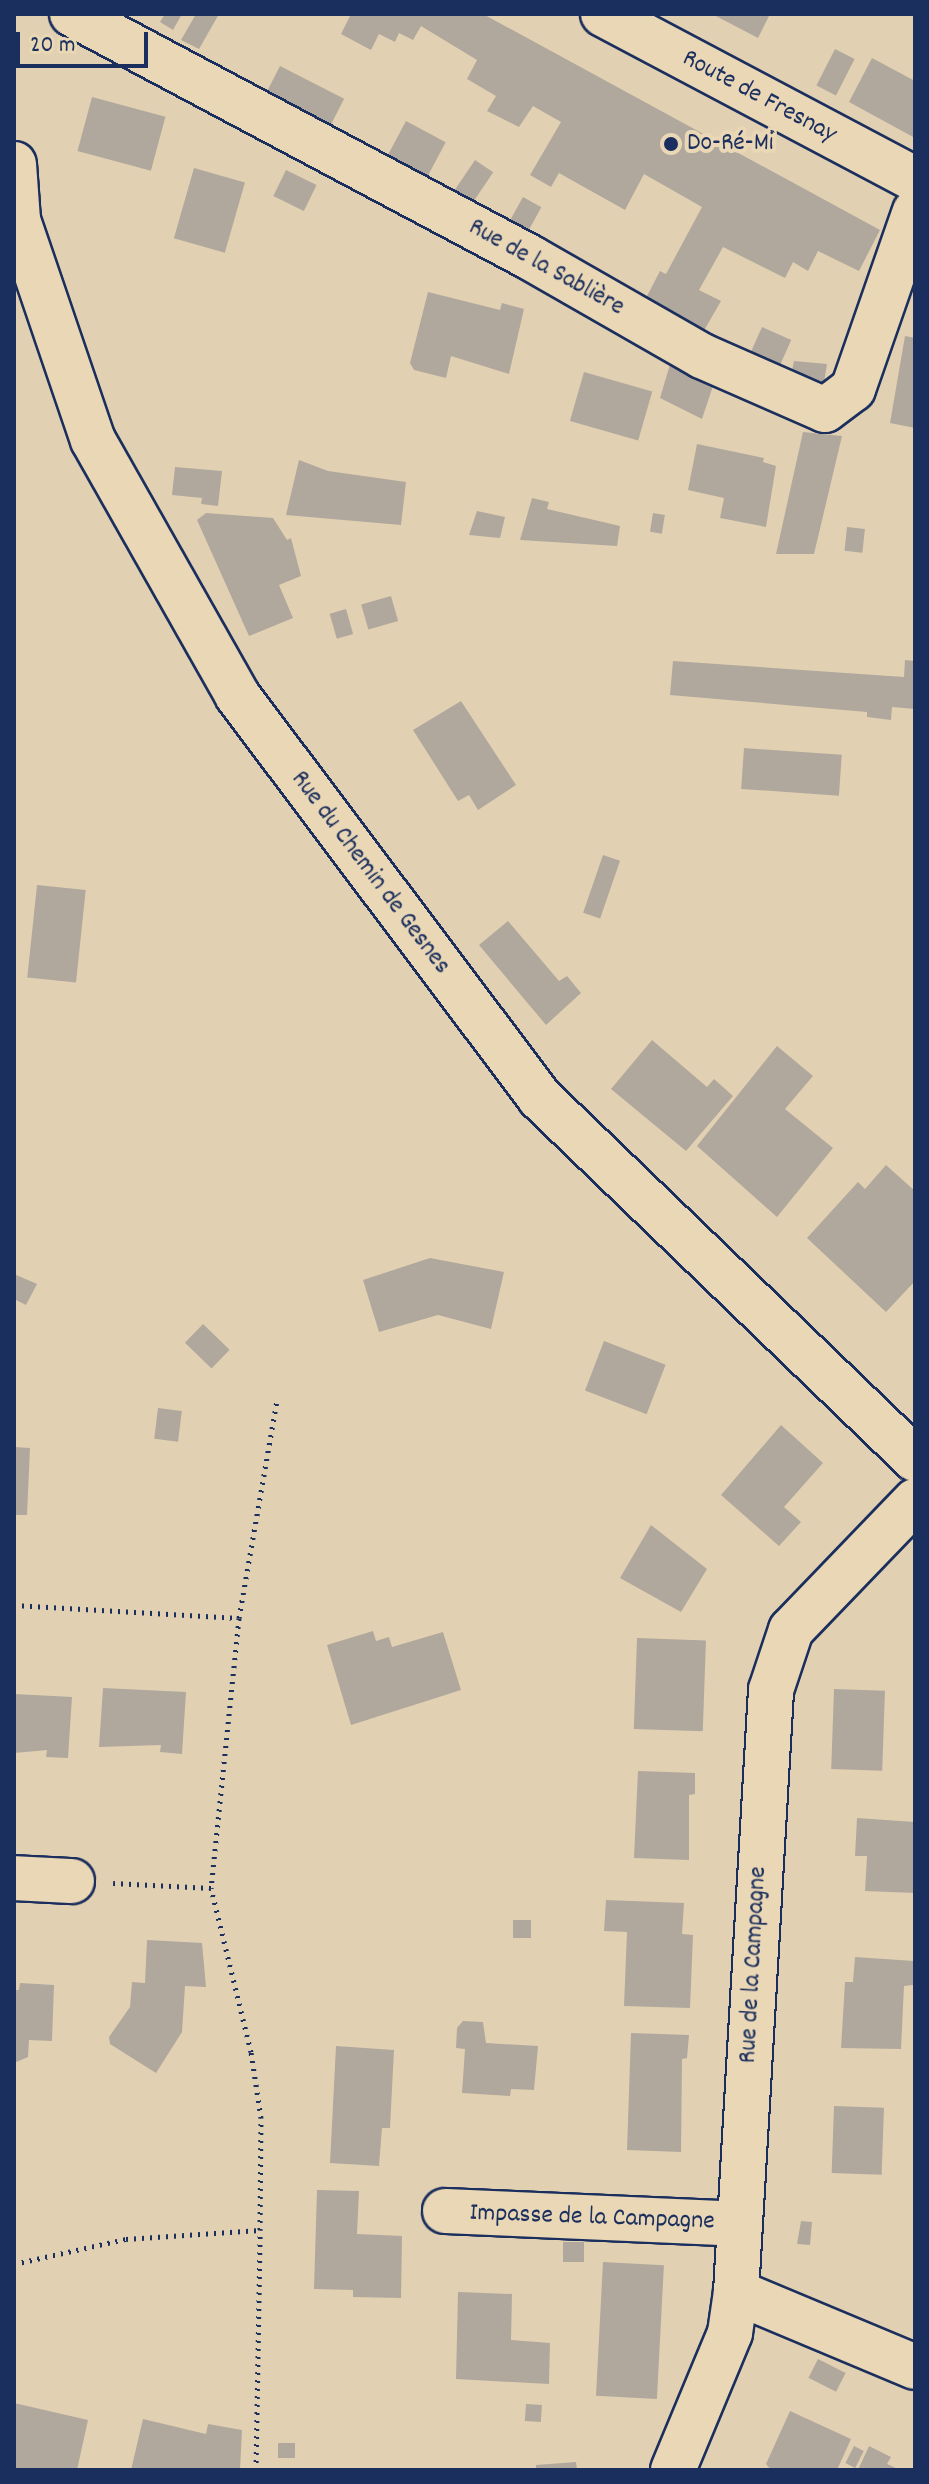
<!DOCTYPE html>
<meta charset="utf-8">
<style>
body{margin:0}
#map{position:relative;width:929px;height:2484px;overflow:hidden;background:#e2d0b2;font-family:Dekko,sans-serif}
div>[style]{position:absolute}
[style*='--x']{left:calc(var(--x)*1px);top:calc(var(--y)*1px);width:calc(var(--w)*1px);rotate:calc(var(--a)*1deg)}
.building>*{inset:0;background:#b0a89d;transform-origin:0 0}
.path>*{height:5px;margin-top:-2.5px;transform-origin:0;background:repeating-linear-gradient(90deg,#1b2f5e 0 2px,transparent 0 8px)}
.roads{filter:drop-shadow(2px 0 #1b2f5e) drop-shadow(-2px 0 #1b2f5e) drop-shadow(0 2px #1b2f5e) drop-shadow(0 -2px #1b2f5e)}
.minor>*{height:44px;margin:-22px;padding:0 22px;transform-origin:22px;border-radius:22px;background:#ead7b5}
.tertiary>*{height:44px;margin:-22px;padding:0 22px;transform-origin:22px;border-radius:22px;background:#ead7b5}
.dots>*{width:22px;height:22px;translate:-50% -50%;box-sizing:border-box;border:4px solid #ead7b5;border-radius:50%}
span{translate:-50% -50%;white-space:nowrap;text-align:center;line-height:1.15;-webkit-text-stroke:8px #ead7b5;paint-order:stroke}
.street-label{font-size:26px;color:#1b2f5e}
.poi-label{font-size:26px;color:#1b2f5e}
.left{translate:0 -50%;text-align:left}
.frame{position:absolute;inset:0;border:16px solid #1b2f5e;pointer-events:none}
.scale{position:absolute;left:16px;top:32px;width:132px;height:36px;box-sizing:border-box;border:4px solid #1b2f5e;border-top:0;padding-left:10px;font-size:24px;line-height:28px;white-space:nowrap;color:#1b2f5e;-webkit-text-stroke:6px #ead7b5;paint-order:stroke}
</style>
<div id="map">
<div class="building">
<div style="clip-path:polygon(165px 14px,182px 14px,173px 30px,160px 22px)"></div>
<div style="clip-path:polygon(196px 14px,219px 14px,199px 49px,181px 40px)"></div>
<div style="clip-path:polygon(351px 14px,483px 14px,880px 230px,859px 271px,818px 251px,808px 271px,793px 262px,785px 278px,723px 247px,699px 290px,721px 301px,702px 334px,644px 302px,660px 271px,666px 274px,702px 207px,644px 174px,625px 210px,559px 173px,551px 187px,530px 175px,561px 122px,533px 106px,519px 127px,487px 111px,496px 96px,467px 79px,477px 60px,421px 26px,413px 40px,399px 33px,395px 42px,379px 34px,371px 50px,341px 34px)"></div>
<div style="clip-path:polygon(712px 14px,770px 14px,758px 38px)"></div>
<div style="left:835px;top:49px;width:22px;height:41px;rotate:27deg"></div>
<div style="clip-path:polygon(872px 58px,915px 81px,915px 138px,849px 102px)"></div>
<div style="left:280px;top:66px;width:72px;height:38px;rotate:27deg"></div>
<div style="left:92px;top:97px;width:76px;height:56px;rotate:15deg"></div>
<div style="left:406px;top:121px;width:45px;height:44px;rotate:28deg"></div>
<div style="left:475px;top:160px;width:22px;height:42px;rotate:34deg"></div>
<div style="left:194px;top:168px;width:53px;height:73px;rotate:16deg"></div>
<div style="left:286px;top:170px;width:34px;height:29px;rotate:26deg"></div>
<div style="left:523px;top:197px;width:21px;height:34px;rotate:29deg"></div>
<div style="clip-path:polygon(428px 292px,500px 310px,502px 303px,524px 309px,509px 374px,451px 356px,446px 378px,414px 370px,410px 363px)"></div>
<div style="left:762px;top:327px;width:32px;height:37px;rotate:24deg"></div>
<div style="clip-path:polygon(905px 336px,915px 338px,915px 428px,890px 423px)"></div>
<div style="clip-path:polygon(671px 361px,715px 380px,702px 419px,660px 398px)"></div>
<div style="clip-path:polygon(794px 361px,827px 364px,824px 383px,803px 385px,790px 379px)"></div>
<div style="left:584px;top:372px;width:71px;height:51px;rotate:16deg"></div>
<div style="clip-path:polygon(803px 432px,842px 436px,814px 554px,776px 554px)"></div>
<div style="clip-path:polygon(697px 444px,764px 458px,763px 462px,776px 466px,766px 527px,720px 518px,724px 498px,688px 490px)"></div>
<div style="clip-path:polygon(299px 460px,328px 471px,406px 482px,401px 525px,286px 515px)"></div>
<div style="clip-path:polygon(175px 467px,222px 471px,218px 506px,201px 504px,202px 498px,172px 495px)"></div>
<div style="clip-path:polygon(532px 498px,549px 502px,547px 509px,620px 526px,617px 546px,520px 540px)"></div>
<div style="clip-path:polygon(477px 511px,505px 517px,500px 538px,469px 535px)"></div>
<div style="clip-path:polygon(206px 513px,273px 518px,287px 540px,291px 538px,301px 576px,279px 585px,293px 618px,249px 636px,197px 520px)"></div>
<div style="left:653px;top:513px;width:12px;height:19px;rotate:9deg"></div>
<div style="left:847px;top:527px;width:18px;height:24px;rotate:6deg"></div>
<div style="left:391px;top:596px;width:26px;height:31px;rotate:74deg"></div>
<div style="left:346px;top:609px;width:26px;height:17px;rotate:74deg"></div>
<div style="clip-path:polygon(905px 660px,915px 661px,915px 709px,892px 707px,891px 720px,867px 717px,867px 712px,670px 695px,673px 661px,904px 677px)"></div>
<div style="clip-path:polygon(461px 701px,516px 785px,478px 810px,469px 795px,458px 801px,413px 730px)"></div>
<div style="left:744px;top:748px;width:98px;height:41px;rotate:4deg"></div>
<div style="left:603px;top:855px;width:18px;height:61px;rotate:19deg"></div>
<div style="left:37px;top:885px;width:49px;height:93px;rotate:6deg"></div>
<div style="clip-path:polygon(508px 921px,559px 981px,567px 976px,581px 993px,546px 1025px,479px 945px)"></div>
<div style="clip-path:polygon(652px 1040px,707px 1087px,714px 1079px,733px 1096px,686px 1151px,611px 1089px)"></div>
<div style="clip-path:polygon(777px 1046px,813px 1076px,785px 1109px,833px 1148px,777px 1217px,697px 1146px)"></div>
<div style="clip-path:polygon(886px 1165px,915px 1191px,915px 1281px,886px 1312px,807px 1238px,858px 1182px,865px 1189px)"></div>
<div style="clip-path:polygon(430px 1258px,504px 1272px,491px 1329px,438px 1315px,379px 1332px,363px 1280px)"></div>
<div style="clip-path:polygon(14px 1274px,37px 1284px,26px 1305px,14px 1299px)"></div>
<div style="left:203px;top:1324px;width:37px;height:26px;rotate:44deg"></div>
<div style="left:604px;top:1341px;width:66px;height:53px;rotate:21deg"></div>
<div style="left:158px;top:1408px;width:24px;height:31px;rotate:7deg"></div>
<div style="clip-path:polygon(781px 1425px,823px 1463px,784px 1507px,801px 1522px,779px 1546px,721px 1495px)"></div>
<div style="clip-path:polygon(14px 1447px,30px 1448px,27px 1515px,14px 1515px)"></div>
<div style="clip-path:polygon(651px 1525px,707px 1569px,681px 1612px,620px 1578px)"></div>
<div style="clip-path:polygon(373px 1631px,376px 1641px,389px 1637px,392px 1647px,443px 1632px,461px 1690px,351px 1725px,327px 1645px)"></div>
<div style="left:637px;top:1638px;width:69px;height:91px;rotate:2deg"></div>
<div style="clip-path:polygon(103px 1688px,186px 1692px,182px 1754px,160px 1752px,161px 1745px,99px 1747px)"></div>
<div style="left:834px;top:1689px;width:51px;height:80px;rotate:2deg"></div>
<div style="clip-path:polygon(14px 1694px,72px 1697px,68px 1758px,46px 1757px,47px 1750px,14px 1753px)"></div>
<div style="clip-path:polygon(638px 1771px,695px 1773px,695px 1794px,689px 1795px,689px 1860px,634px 1858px)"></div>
<div style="clip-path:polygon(857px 1818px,915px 1822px,915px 1893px,865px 1891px,867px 1856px,855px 1856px)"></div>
<div style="clip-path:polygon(606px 1900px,684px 1903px,682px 1934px,693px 1935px,690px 2008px,624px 2006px,627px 1932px,604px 1931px)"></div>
<div style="left:513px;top:1920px;width:18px;height:18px"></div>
<div style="clip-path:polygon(147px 1940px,202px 1943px,206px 1987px,185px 1986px,182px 2032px,156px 2073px,110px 2044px,109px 2037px,130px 2007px,132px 1982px,145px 1983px)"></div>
<div style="clip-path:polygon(855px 1957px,914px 1961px,913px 1985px,904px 1986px,901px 2049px,841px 2048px,845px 1982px,853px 1982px)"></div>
<div style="clip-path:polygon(20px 1983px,54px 1985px,52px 2041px,29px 2040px,28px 2057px,14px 2063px,14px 1990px,19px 1990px)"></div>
<div style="clip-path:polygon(463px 2021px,483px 2022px,486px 2043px,538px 2046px,534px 2090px,511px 2089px,510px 2096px,462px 2093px,465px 2049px,456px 2048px,457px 2028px)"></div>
<div style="clip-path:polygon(631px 2033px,689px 2035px,687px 2058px,682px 2059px,681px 2152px,627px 2150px)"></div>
<div style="clip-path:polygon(336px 2046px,394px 2050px,390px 2128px,382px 2128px,379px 2166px,330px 2163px)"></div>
<div style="left:834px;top:2106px;width:50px;height:67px;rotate:2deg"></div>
<div style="clip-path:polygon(317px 2190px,359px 2191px,357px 2234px,402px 2236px,401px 2298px,353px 2297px,353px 2290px,314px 2289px)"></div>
<div style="clip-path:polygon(801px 2221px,812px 2222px,810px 2245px,797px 2244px)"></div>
<div style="left:563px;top:2242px;width:21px;height:20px"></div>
<div style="left:603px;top:2262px;width:61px;height:134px;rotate:3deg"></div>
<div style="clip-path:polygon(458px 2292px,512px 2294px,511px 2340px,550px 2343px,549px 2384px,456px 2379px)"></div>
<div style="left:818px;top:2359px;width:31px;height:21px;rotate:27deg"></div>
<div style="clip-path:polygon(14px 2403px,88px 2420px,77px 2470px,14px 2470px)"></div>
<div style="left:526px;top:2404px;width:16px;height:17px;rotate:4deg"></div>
<div style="clip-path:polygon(790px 2411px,851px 2439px,837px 2470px,771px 2470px,766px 2464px)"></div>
<div style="clip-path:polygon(143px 2419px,206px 2434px,208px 2424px,242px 2430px,240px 2470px,131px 2470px)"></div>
<div style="left:278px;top:2443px;width:17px;height:15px"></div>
<div style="left:854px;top:2446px;width:11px;height:19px;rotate:27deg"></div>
<div style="clip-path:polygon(869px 2446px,891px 2457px,887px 2464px,900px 2470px,858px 2470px)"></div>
<div style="clip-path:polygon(576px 2462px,577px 2470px,536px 2470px,536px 2465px)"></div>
</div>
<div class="path">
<div style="--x:14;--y:1605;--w:225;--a:3.3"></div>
<div style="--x:239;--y:1618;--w:271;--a:95.9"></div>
<div style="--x:239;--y:1618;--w:220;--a:-80.1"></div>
<div style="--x:14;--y:2264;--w:115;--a:-12.6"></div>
<div style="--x:126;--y:2239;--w:134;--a:-3.8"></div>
<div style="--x:260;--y:2230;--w:112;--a:-89.5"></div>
<div style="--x:261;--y:2118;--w:67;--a:-98.6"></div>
<div style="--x:251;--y:2052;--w:169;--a:-103.7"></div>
<div style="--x:211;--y:1888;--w:98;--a:-177.1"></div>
<div style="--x:256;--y:2470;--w:240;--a:-89"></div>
</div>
<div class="roads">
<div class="minor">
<div style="--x:72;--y:14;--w:520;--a:27.99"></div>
<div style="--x:531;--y:258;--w:197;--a:29.8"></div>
<div style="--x:702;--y:356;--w:134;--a:23.7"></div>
<div style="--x:825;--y:410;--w:35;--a:-37"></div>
<div style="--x:853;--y:389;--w:188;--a:-70.8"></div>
<div style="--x:14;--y:164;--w:56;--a:85.9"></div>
<div style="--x:18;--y:220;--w:232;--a:71.2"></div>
<div style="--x:93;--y:440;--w:293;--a:60.5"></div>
<div style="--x:237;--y:695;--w:504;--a:53.06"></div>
<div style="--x:540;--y:1098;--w:521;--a:43.91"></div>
<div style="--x:14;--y:1878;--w:58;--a:3"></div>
<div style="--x:445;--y:2211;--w:294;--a:2.5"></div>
<div style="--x:736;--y:2292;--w:194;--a:22.7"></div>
<div style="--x:673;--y:2470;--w:148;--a:-67.4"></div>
<div style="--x:730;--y:2333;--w:41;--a:-81.7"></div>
<div style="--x:736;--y:2292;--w:603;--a:-86.67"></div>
<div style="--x:771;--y:1690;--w:63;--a:-71.6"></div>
<div style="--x:791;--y:1630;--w:179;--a:-46.1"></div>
</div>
<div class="tertiary">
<div style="--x:603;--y:14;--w:353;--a:27.9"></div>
</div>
</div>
<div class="dots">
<div style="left:671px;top:144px;background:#1b2f5e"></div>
</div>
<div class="street-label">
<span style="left:759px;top:97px;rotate:28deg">Route de Fresnay</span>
<span style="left:546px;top:268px;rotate:29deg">Rue de la Sablière</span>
<span style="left:370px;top:873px;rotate:53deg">Rue du Chemin de Gesnes</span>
<span style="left:754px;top:1965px;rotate:-87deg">Rue de la Campagne</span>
<span style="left:592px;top:2218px;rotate:2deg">Impasse de la Campagne</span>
</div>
<div class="poi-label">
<span class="left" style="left:687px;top:144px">Do-Ré-Mi</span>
</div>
<div class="frame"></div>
<div class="scale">20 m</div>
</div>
